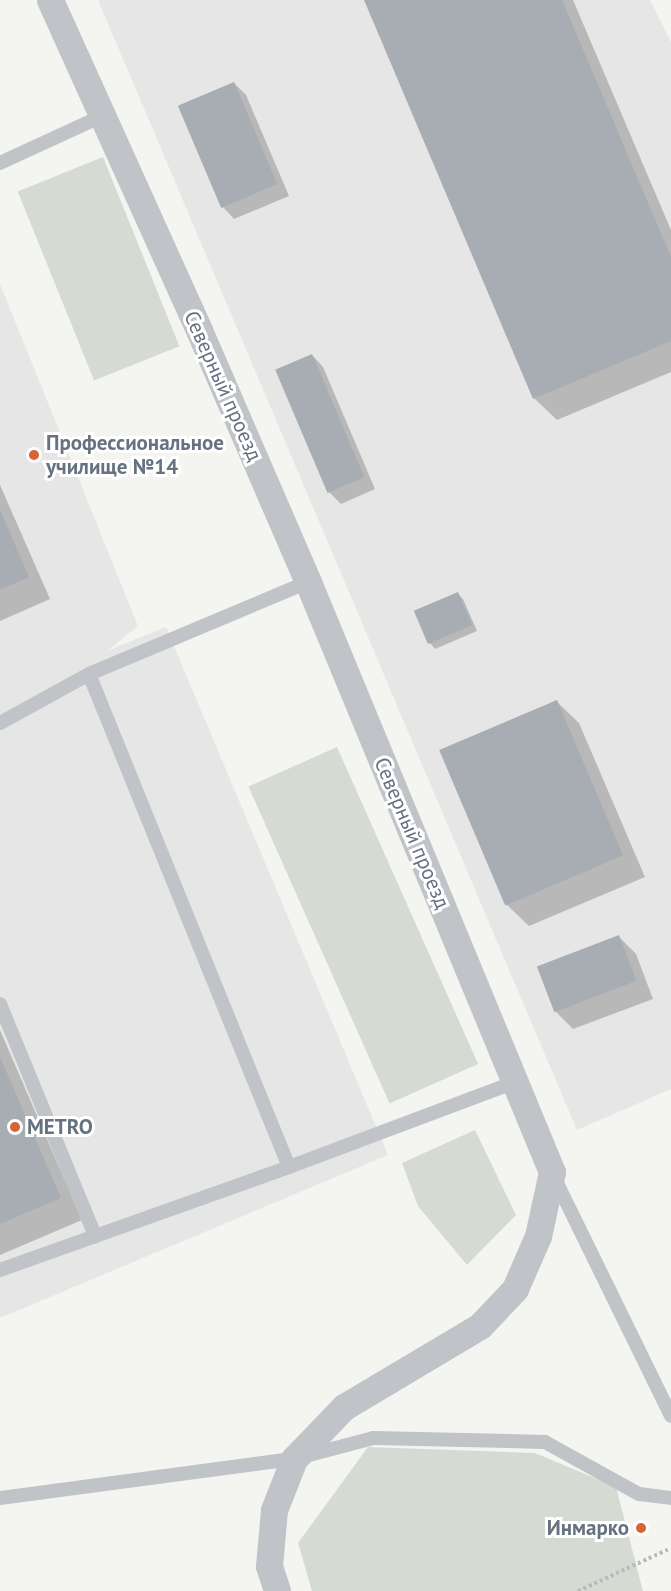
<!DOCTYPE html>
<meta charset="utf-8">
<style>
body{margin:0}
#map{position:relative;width:671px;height:1591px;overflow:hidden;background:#f4f5f1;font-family:"PT Sans",sans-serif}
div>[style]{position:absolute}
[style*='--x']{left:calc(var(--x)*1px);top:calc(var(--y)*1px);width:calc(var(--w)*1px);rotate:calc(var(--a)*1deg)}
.built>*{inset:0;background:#e5e6e5}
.green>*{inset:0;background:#d5dbd3;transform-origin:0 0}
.shadow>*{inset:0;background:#0003}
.building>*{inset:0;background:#a7adb3;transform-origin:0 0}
.path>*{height:4px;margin-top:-2px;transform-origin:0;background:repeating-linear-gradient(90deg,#b8babd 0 3px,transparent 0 6px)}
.service>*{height:14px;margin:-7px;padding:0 7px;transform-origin:7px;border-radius:7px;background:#c0c3c7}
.minor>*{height:27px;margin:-13.5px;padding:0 13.5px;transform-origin:13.5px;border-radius:13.5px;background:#c0c3c7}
.dots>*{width:16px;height:16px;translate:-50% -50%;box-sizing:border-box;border:3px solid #fff;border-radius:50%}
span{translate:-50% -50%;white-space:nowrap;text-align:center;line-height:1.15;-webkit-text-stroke:6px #fff;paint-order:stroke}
.street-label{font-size:21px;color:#667280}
.poi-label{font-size:21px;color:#667280;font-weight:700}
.left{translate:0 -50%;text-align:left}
.right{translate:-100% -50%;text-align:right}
</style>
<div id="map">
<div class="built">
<div style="clip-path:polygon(98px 0,650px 0,671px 42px,671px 1089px,577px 1130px)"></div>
<div style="clip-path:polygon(0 284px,138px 626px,107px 651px,166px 627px,388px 1155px,0 1318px)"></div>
</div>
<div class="green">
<div style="left:103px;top:157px;width:204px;height:92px;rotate:68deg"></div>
<div style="left:337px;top:747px;width:347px;height:97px;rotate:66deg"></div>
<div style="clip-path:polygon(475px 1130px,516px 1215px,467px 1265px,418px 1206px,402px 1163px)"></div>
<div style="clip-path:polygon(368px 1447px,535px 1453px,616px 1487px,643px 1591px,312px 1591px,298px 1543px)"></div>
</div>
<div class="shadow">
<div style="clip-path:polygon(365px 0,573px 0,671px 230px,671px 372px,557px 420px,535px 399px)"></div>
<div style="clip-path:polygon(234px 83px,246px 95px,289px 196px,234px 219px,223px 207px,180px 107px)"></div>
<div style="clip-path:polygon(312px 355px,323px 367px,375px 489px,341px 504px,329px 492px)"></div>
<div style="clip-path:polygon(0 485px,50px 599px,0 621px)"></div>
<div style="clip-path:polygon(458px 594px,463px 599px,477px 631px,435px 649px,430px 643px)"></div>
<div style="clip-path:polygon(557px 702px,579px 723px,645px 877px,529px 926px,507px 905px,441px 751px)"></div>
<div style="clip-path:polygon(619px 937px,636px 954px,653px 999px,573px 1029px,556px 1012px)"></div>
<div style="clip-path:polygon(0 1030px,82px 1220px,0 1255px)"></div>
</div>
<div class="building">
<div style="clip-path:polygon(364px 0,562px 0,671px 257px,671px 341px,533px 399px)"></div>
<div style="left:234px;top:82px;width:111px;height:61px;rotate:67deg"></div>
<div style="left:312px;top:354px;width:134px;height:40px;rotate:67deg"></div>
<div style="clip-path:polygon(0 510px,29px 577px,0 590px)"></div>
<div style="left:458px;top:592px;width:36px;height:48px;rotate:67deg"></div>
<div style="left:557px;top:700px;width:169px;height:128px;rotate:67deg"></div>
<div style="left:619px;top:935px;width:49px;height:88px;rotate:69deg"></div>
<div style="clip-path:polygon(0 1057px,61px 1198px,0 1224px)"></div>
</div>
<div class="path">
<div style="--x:578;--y:1591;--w:102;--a:-24.8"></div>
</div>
<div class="service">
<div style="--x:0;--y:163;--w:112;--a:-24.7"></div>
<div style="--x:308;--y:582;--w:238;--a:157.2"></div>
<div style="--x:89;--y:674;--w:532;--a:67.92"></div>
<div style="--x:289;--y:1167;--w:241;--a:-20.6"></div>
<div style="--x:0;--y:723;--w:102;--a:-28.8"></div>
<div style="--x:0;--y:1004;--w:251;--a:67.7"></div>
<div style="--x:554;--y:1177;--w:266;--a:63.9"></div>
<div style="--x:0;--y:1270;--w:307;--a:-19.6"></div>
<div style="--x:0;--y:1498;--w:297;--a:-7.6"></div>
<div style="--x:294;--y:1459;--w:82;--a:-14.9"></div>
<div style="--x:373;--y:1438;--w:172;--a:1.3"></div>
<div style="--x:545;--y:1442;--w:107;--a:29"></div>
<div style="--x:639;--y:1494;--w:32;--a:7"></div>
</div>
<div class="minor">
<div style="--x:50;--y:0;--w:362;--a:65.7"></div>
<div style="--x:199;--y:330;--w:275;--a:66.6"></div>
<div style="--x:308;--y:582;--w:638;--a:67.53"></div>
<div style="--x:552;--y:1172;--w:66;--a:102.3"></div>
<div style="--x:538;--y:1236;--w:58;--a:113.5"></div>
<div style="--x:515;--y:1289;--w:51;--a:133.4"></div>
<div style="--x:480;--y:1326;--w:158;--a:149.2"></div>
<div style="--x:344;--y:1407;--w:72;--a:133.9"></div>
<div style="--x:294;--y:1459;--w:55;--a:111.4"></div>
<div style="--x:274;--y:1510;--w:56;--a:95.1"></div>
<div style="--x:269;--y:1566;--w:26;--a:72"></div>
</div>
<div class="dots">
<div style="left:34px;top:455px;background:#d56532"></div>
<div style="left:15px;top:1127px;background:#d56532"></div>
<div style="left:641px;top:1528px;background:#d56532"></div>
</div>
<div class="street-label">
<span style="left:223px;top:386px;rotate:66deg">Северный проезд</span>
<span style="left:412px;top:833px;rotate:67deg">Северный проезд</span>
</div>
<div class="poi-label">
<span class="left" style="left:46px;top:455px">Профессиональное<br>училище №14</span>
<span class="left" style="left:27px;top:1127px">METRO</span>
<span class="right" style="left:629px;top:1528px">Инмарко</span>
</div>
</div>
